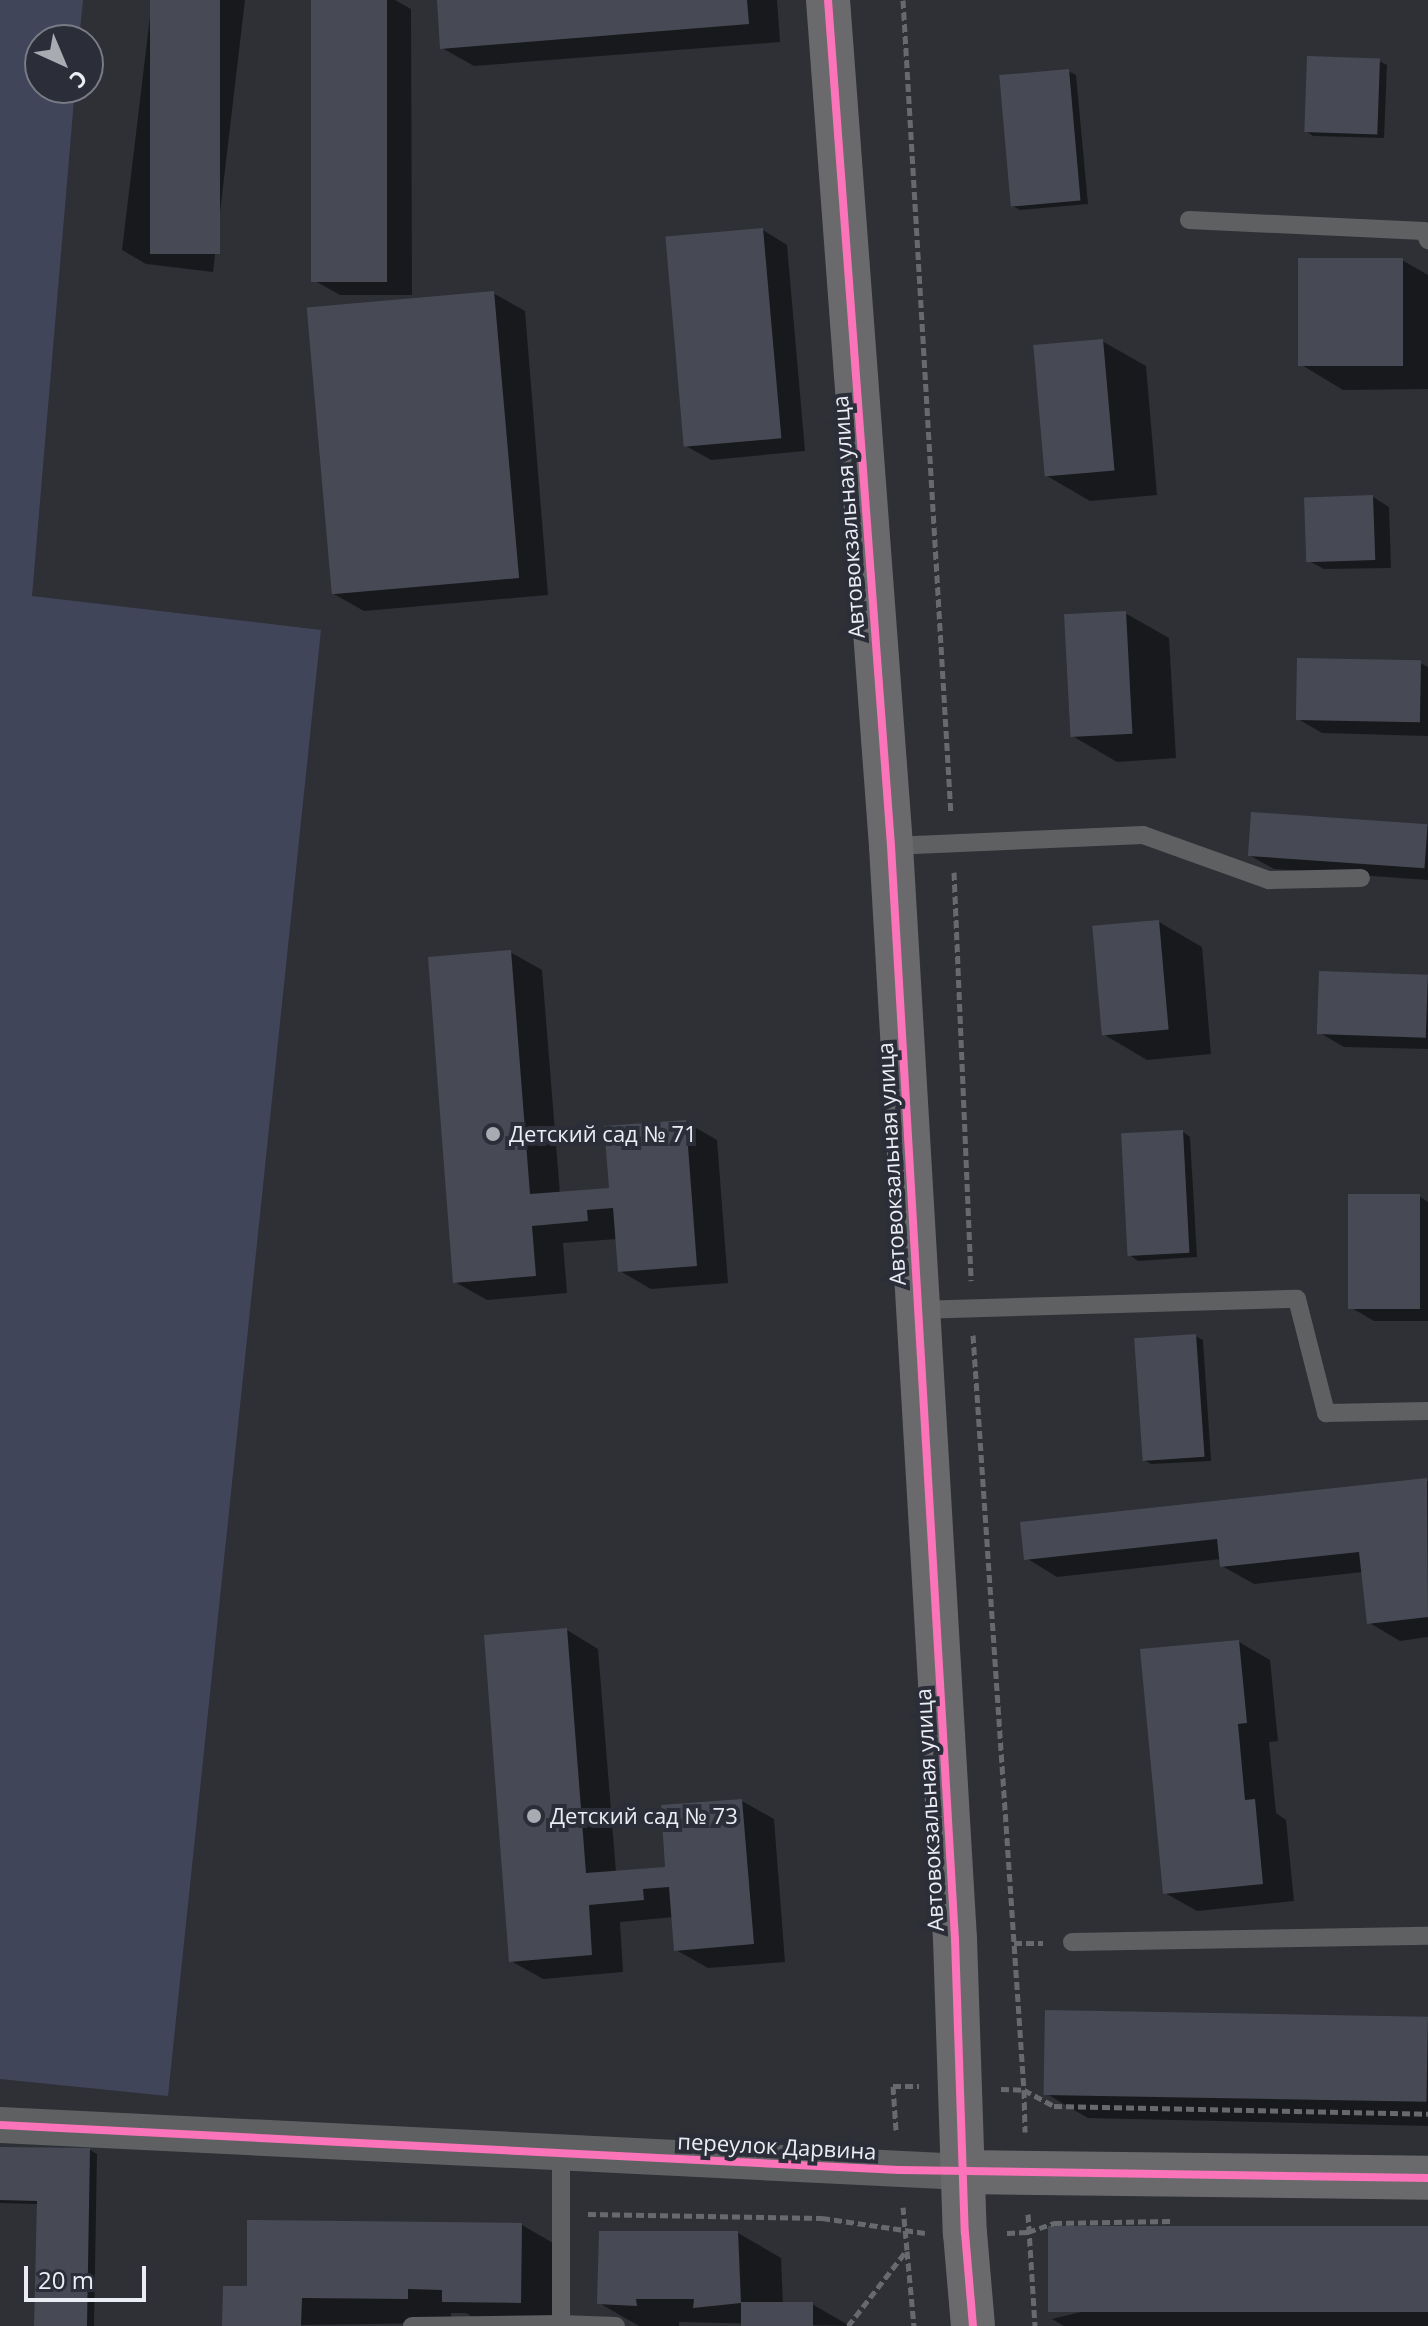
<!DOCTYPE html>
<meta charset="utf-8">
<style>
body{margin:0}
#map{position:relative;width:1428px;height:2326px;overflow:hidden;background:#2e3036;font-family:"Open Sans",sans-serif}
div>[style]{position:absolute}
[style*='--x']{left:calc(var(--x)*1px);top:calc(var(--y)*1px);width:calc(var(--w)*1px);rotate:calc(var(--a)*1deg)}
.green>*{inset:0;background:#40455a}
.shadow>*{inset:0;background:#0007}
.building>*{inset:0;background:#474a54;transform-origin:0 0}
.path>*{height:5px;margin-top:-2.5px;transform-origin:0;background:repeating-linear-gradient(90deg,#68696c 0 8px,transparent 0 12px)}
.lane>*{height:18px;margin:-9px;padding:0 9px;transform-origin:9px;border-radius:9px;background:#5e6062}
.street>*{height:36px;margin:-18px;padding:0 18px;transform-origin:18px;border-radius:18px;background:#5e6062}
.secondary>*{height:44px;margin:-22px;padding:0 22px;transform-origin:22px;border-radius:22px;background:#6a6a6d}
.cycleway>*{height:8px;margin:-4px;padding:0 4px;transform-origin:4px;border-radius:4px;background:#fb73b8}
.dots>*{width:22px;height:22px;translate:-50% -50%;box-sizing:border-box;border:4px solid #2b2e39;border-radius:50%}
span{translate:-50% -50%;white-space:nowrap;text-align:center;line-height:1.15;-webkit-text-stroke:8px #2b2e39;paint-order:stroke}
.street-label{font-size:22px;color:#ebedf4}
.poi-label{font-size:22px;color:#ebedf4}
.left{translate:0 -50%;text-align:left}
.north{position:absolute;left:24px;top:24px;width:80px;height:80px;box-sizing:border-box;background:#2b2e39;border:2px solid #787a84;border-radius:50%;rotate:136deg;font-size:22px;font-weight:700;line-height:32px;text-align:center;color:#ebedf4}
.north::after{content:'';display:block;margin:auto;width:28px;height:36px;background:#a9abb2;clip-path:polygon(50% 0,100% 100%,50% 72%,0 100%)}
.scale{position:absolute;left:24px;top:2266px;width:122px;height:36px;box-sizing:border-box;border:4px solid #ebedf4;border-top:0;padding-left:10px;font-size:24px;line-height:28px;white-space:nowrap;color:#ebedf4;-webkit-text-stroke:6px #2b2e39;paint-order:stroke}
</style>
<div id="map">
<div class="green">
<div style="clip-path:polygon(0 0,83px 0,79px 40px,40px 40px,40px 88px,75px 88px,32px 596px,321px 630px,168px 2096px,0 2079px)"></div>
</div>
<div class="shadow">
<div style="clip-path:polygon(152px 0,245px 0,213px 272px,146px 264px,122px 250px)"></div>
<div style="clip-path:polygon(313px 0,395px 0,411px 9px,412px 295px,340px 295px,315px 281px)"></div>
<div style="clip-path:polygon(439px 0,777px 0,780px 42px,474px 66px,442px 48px)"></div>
<div style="clip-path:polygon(1379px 61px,1387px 65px,1384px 138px,1313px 136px,1306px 131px)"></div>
<div style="clip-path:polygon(1068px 71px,1076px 75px,1088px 204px,1020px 210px,1013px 206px)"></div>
<div style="clip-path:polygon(763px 230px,787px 245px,805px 451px,711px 460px,686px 446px)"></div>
<div style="clip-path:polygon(1402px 260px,1428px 275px,1428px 389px,1343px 390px,1300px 364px)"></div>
<div style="clip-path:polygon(493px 293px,525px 311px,548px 595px,364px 611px,332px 593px)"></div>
<div style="clip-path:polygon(1102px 341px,1146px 366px,1157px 495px,1090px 501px,1047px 476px)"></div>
<div style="clip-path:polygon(1373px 497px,1389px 507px,1391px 568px,1324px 569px,1307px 560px)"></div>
<div style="clip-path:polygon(1125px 613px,1169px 638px,1176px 758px,1117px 762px,1074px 737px)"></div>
<div style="clip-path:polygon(1420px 663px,1428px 667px,1428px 736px,1322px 733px,1298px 719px)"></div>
<div style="clip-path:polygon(1428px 826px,1428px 880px,1274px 869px,1249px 855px)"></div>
<div style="clip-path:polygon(1159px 922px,1202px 947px,1211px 1054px,1147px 1060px,1103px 1034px)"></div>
<div style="clip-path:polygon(510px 952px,542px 970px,560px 1194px,611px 1189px,686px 1122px,717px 1140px,728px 1283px,651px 1289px,620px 1271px,617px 1239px,563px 1243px,567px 1293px,487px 1300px,455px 1282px)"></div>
<div style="clip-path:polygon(1428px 976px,1428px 1049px,1344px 1047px,1320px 1033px)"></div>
<div style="clip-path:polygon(1183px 1132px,1190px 1137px,1197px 1257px,1138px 1261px,1131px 1256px)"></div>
<div style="clip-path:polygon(1419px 1196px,1428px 1202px,1428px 1321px,1374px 1321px,1350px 1307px)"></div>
<div style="clip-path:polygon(1195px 1336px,1203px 1340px,1211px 1461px,1151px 1464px,1144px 1460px)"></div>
<div style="clip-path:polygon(1428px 1481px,1428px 1637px,1400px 1641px,1368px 1622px,1363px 1572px,1254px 1584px,1222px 1566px,1221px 1559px,1057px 1577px,1026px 1558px)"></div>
<div style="clip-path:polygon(567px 1630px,598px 1649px,616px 1872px,667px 1868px,742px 1801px,774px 1819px,785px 1962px,708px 1968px,676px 1950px,674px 1917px,620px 1922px,623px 1972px,543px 1979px,511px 1961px)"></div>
<div style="clip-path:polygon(1239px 1642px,1270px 1660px,1278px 1741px,1269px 1742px,1276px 1813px,1286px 1820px,1294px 1901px,1197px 1911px,1165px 1893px)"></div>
<div style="clip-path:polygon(1428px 2021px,1428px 2126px,1088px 2118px,1045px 2093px)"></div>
<div style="clip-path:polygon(0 2148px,90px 2150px,97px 2154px,94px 2326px,36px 2326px,39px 2204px,0 2203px)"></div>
<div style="clip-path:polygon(522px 2225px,565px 2250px,564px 2326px,487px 2326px,466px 2313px,451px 2313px,451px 2323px,224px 2326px,249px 2288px)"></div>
<div style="clip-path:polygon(1428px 2228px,1428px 2326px,1064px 2326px,1052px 2319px)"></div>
<div style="clip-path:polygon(738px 2233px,781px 2258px,783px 2305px,812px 2304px,850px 2326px,679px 2322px,679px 2326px,639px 2326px,599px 2303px)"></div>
</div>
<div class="building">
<div style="left:150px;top:0;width:70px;height:254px"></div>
<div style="left:311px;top:0;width:76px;height:282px"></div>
<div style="clip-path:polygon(437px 0,747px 0,749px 24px,440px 49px)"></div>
<div style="left:1307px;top:56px;width:73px;height:76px;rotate:2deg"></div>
<div style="left:1069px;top:69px;width:132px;height:70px;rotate:85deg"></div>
<div style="left:763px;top:228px;width:211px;height:98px;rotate:85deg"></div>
<div style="left:1298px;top:258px;width:105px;height:108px"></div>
<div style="left:494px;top:291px;width:288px;height:188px;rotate:85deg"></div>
<div style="left:1103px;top:339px;width:132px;height:70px;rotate:85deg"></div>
<div style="left:1373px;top:495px;width:65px;height:69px;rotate:88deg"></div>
<div style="left:1126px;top:611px;width:123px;height:62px;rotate:87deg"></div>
<div style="left:1297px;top:658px;width:124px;height:62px;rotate:1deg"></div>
<div style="left:1251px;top:812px;width:177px;height:44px;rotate:4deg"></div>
<div style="left:1159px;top:920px;width:110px;height:67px;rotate:85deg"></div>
<div style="clip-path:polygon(511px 950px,530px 1194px,609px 1188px,604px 1126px,686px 1120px,697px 1266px,618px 1272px,613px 1208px,587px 1210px,588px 1221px,532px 1226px,536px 1276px,453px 1283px,428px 957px)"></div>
<div style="left:1319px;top:971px;width:109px;height:63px;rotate:2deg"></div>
<div style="left:1183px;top:1130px;width:123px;height:62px;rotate:87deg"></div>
<div style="left:1348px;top:1194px;width:72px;height:115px"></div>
<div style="left:1196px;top:1334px;width:123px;height:62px;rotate:86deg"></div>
<div style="clip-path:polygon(1427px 1478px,1428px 1617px,1367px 1624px,1359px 1552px,1220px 1567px,1217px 1539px,1024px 1560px,1020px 1522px)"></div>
<div style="clip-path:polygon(567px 1628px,586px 1873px,665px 1867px,661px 1805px,742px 1799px,754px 1944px,674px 1951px,669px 1887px,643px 1889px,644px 1900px,589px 1905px,592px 1955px,509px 1962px,484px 1635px)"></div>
<div style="clip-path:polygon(1239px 1640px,1247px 1723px,1238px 1724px,1245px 1800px,1255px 1799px,1263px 1884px,1163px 1894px,1140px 1649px)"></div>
<div style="left:1045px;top:2010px;width:383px;height:85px;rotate:1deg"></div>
<div style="clip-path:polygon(0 2147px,90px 2148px,87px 2326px,34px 2326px,37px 2201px,0 2200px)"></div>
<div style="clip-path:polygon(247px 2220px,522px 2223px,521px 2303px,442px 2302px,442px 2290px,408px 2289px,408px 2299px,302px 2298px,301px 2326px,222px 2326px,223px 2286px,247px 2286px)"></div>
<div style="left:1428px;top:2226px;width:86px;height:380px;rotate:90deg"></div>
<div style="clip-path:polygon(599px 2231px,738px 2231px,741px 2303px,693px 2308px,694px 2299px,636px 2299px,637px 2306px,597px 2304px)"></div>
<div style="left:813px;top:2302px;width:24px;height:72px;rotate:90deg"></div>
</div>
<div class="path">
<div style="--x:903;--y:0;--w:815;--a:86.63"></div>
<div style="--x:954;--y:872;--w:409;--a:87.6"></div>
<div style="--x:973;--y:1335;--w:757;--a:86.14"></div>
<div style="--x:1024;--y:2090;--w:34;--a:28"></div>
<div style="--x:1054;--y:2106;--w:374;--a:1.2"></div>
<div style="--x:1014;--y:1943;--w:29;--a:0"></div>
<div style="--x:1001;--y:2089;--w:23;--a:2"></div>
<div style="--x:1024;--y:2090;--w:42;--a:88.6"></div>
<div style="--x:896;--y:2130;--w:44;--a:-93.9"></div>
<div style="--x:893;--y:2086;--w:26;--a:0"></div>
<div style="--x:588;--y:2214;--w:234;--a:1"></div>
<div style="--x:822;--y:2218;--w:104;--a:8.3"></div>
<div style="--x:1028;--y:2214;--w:112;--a:86.4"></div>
<div style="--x:1007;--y:2233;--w:21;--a:-3"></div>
<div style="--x:1028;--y:2232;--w:28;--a:-19"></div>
<div style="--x:1054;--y:2223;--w:117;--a:-1"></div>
<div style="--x:907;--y:2251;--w:75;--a:84.7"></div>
<div style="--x:848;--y:2326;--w:96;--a:-52.2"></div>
<div style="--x:907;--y:2250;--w:43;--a:-95.3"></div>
</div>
<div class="lane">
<div style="--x:1189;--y:220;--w:235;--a:2.7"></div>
<div style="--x:1424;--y:231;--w:10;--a:66"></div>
<div style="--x:891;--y:846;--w:252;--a:-2.5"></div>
<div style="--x:1143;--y:835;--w:134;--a:19.7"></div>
<div style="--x:1269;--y:880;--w:92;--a:-1.2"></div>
<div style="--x:917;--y:1310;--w:380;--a:-1.7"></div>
<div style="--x:1297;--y:1299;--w:118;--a:75.7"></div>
<div style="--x:1326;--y:1413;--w:102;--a:-1.1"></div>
<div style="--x:1072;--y:1942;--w:356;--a:-1"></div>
<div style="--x:561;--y:2154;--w:170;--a:90"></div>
<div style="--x:561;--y:2324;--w:55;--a:2.1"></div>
<div style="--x:412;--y:2326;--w:149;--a:-0.8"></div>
</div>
<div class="street">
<div style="--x:0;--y:2125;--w:965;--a:2.79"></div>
</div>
<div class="secondary">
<div style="--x:828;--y:0;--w:848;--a:85.74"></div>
<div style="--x:891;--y:846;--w:1095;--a:86.65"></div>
<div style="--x:955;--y:1939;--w:294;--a:88.1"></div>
<div style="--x:965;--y:2233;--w:93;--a:85.1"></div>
<div style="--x:964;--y:2172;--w:464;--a:0.7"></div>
</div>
<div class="cycleway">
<div style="--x:828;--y:0;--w:848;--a:85.74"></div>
<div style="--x:891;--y:846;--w:1095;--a:86.65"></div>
<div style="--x:955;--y:1939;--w:294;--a:88.1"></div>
<div style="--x:965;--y:2233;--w:93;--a:85.1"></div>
<div style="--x:0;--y:2125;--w:900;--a:2.87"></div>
<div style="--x:899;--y:2170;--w:529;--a:0.87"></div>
</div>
<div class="dots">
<div style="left:493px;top:1134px;background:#a9abb2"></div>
<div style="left:534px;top:1816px;background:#a9abb2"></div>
</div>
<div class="street-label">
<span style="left:848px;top:517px;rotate:-94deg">Автовокзальная улица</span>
<span style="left:891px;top:1164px;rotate:-93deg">Автовокзальная улица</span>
<span style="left:929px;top:1810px;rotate:-93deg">Автовокзальная улица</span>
<span style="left:777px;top:2146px;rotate:3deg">переулок Дарвина</span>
</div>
<div class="poi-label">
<span class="left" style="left:509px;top:1134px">Детский сад № 71</span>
<span class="left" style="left:550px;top:1816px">Детский сад № 73</span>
</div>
<div class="north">С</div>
<div class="scale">20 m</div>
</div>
